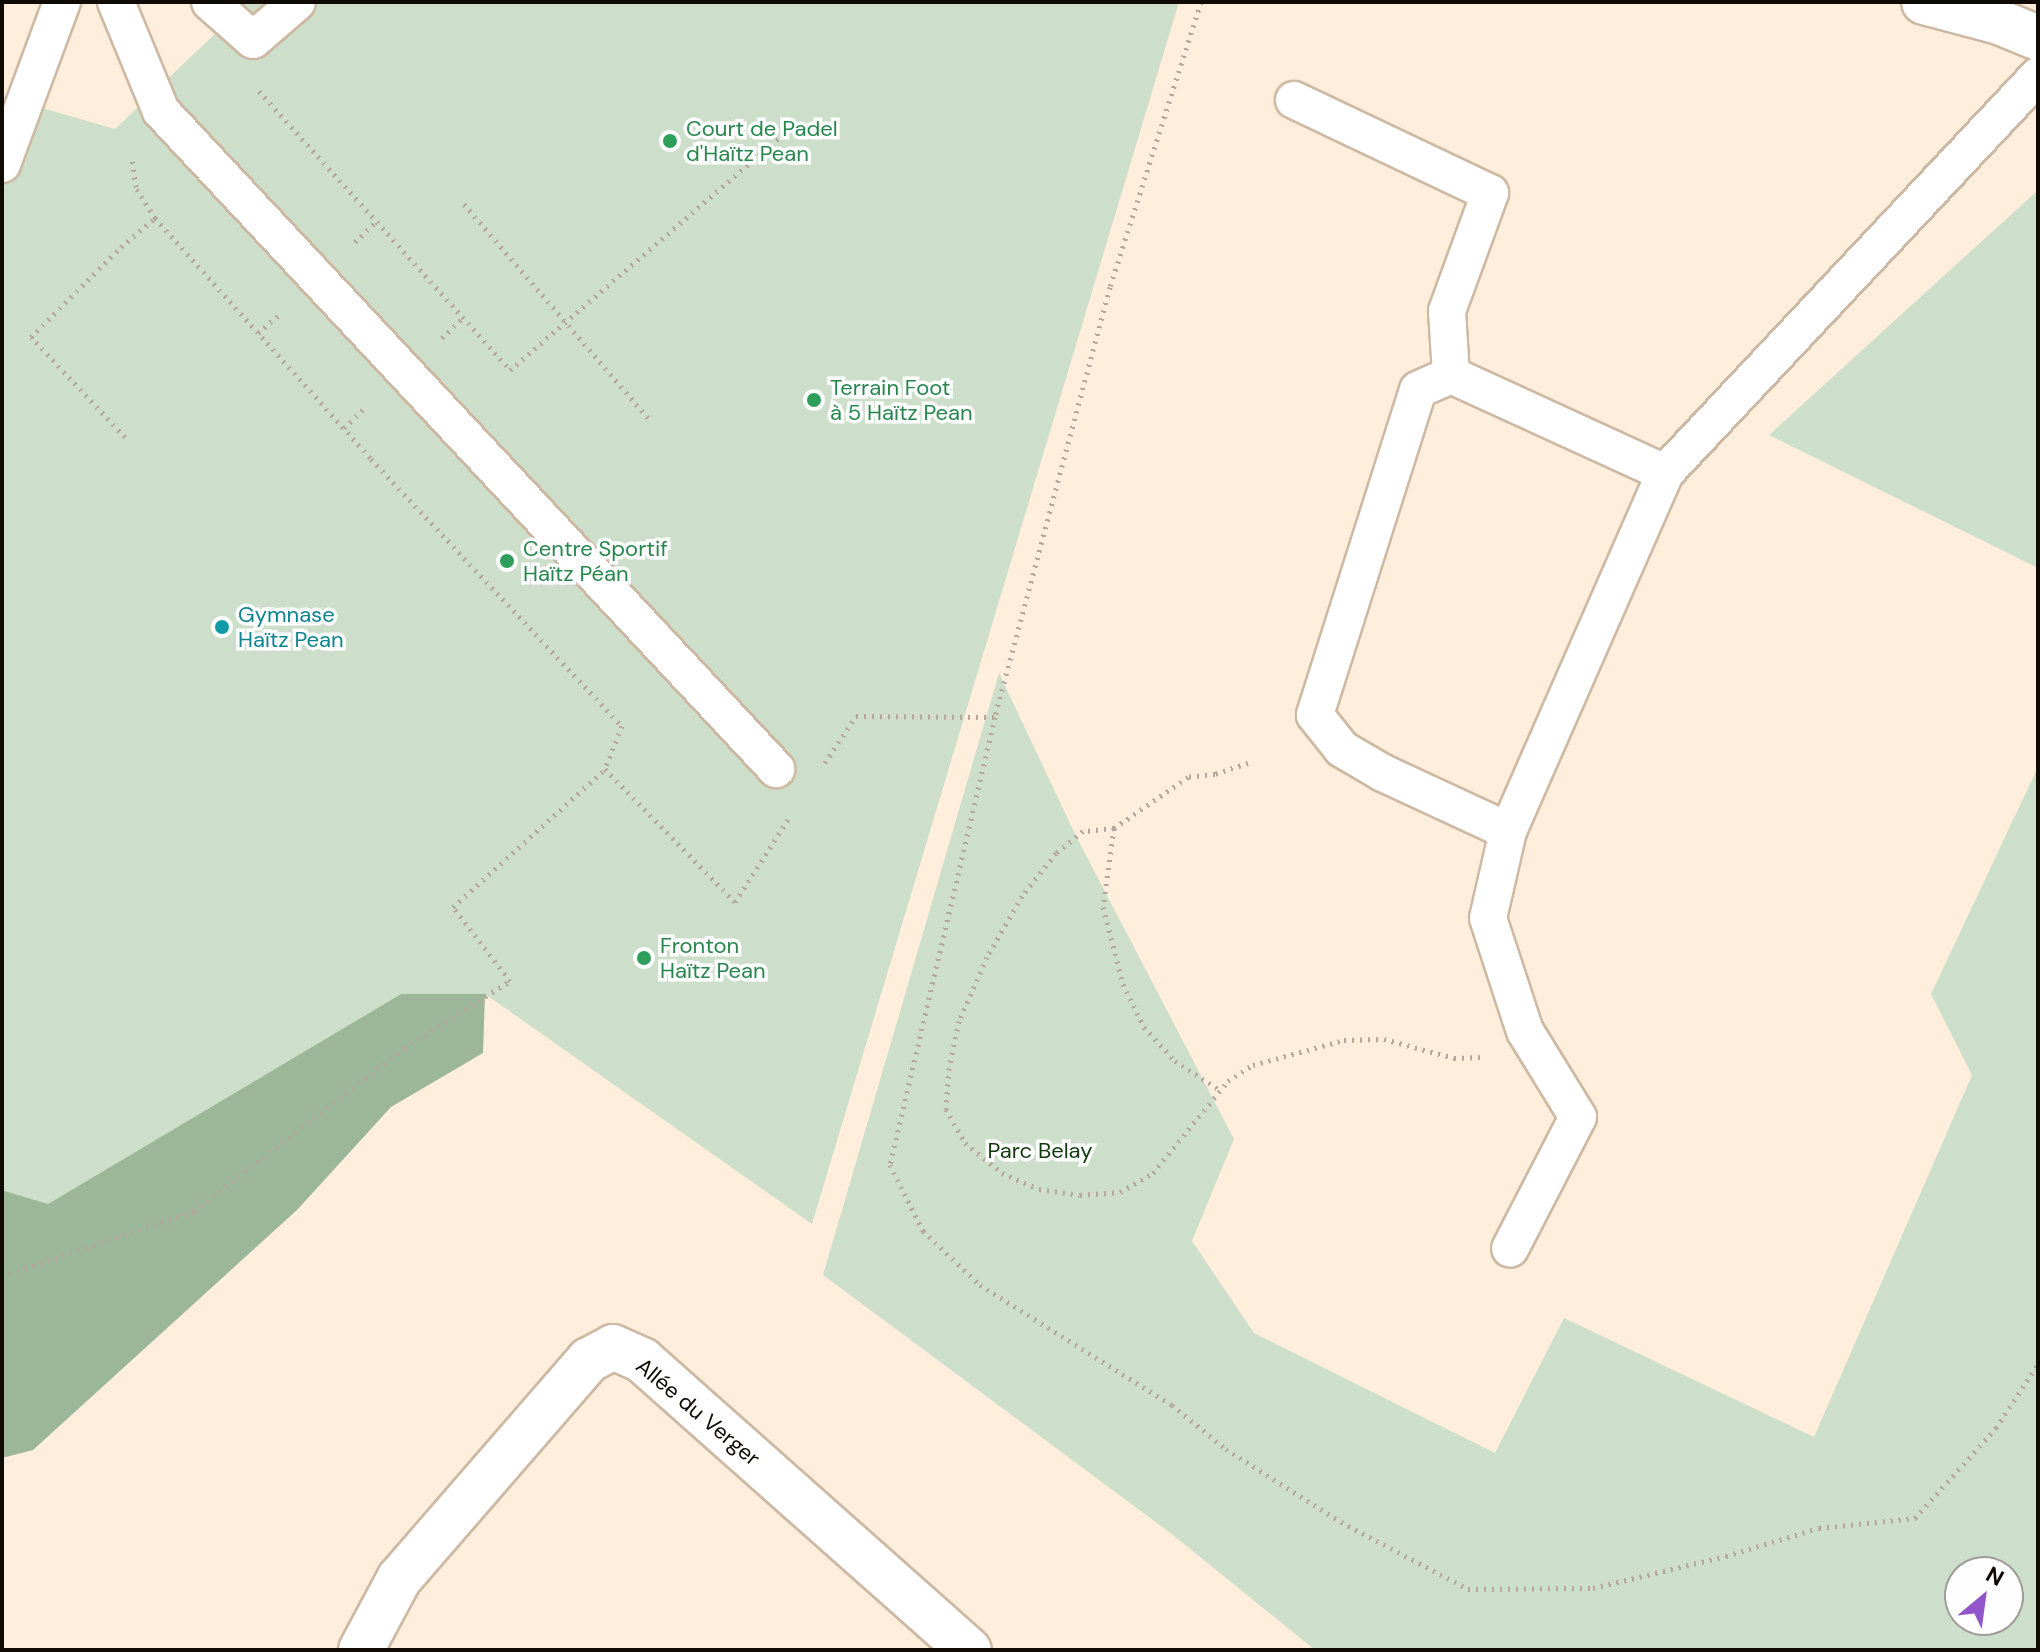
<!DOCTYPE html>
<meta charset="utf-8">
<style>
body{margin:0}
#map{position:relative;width:2040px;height:1652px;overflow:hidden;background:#ffeedc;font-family:"DM Sans",sans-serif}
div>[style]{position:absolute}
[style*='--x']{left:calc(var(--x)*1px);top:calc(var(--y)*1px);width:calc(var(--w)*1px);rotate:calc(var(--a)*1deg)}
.green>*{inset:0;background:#cddfca}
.forest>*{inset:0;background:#9cb798}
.path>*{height:5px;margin-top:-2.5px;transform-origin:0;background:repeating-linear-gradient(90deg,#b4a698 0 2px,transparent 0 8px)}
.roads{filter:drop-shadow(2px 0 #cdb9a3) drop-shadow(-2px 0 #cdb9a3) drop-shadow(0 2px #cdb9a3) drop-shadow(0 -2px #cdb9a3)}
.service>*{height:36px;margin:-18px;padding:0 18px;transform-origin:18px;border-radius:18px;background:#fff}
.minor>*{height:44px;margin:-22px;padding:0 22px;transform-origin:22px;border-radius:22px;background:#fff}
.dots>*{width:22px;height:22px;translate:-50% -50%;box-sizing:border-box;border:4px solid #fefefe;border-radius:50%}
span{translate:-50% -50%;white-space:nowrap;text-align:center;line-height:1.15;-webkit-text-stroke:7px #fefefe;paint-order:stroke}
.leisure-label{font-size:22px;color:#27864d}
.left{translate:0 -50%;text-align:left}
.culture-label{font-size:22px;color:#0d838f}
.park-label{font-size:22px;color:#10380d}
.street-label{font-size:22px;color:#100a04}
.frame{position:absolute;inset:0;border:4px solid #100a04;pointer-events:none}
.north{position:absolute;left:1944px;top:1556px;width:80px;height:80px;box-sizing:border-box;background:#fefefe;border:2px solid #9f9c9a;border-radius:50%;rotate:29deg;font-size:22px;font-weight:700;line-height:32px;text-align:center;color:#100a04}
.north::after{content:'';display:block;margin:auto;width:28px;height:36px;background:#9355cb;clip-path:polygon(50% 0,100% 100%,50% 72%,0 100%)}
</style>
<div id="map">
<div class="green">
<div style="clip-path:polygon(242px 2px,1179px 2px,812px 1224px,485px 994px,401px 994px,48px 1204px,2px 1190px,2px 102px,4px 97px,115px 129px,244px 6px)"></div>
<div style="clip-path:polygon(2038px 190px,2038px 568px,1769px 435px)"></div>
<div style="clip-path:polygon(evenodd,999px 673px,1075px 834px,1234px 1139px,1192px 1241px,1254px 1333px,1495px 1453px,1564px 1318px,1814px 1437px,1972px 1075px,1931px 994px,2038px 767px,2038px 1650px,1315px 1650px,1173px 1535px,823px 1275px,999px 673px,1960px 1572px,2008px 1572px,2008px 1620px,1960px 1620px,1960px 1572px)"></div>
</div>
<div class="forest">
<div style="clip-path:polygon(401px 994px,485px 994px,483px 1053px,391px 1107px,297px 1210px,33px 1450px,2px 1458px,2px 1190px,48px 1204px)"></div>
</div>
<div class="path">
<div style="--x:1201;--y:2;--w:299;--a:107.7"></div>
<div style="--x:1110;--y:287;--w:445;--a:105"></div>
<div style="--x:995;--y:717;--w:460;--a:103.2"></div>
<div style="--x:890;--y:1165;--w:74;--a:63.4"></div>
<div style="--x:923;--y:1231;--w:79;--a:43.5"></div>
<div style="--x:980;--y:1285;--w:226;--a:32"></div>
<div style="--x:1172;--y:1405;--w:70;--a:39.2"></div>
<div style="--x:1226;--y:1449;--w:136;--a:32.4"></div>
<div style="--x:1341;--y:1522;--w:144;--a:27.8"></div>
<div style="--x:1468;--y:1589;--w:125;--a:-0.5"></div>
<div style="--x:1593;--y:1588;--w:137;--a:-13.5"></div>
<div style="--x:1726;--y:1556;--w:97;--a:-16.8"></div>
<div style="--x:1819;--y:1528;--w:97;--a:-5.9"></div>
<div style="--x:1915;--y:1518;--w:121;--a:-48"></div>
<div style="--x:1996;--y:1428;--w:77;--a:-56.7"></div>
<div style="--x:259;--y:91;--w:375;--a:48"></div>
<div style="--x:510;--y:370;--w:355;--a:-40.8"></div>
<div style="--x:464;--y:204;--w:284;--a:49.3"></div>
<div style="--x:155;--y:218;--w:324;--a:48.1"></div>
<div style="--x:371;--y:459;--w:366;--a:46.8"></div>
<div style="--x:622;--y:726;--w:46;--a:111.6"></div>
<div style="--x:355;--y:242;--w:30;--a:-44"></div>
<div style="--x:258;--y:333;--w:30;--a:-41"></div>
<div style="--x:442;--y:338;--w:29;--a:-44"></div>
<div style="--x:344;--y:428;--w:30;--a:-44"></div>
<div style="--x:125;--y:437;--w:137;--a:-133.2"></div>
<div style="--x:31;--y:337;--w:127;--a:-45"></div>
<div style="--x:121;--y:247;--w:45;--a:-40.5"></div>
<div style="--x:155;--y:218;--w:36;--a:-122"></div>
<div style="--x:136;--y:187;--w:30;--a:-98"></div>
<div style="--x:825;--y:763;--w:56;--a:-56.6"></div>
<div style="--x:856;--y:716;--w:139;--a:0.4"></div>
<div style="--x:1248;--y:763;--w:35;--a:162"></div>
<div style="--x:1215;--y:774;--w:27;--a:174"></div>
<div style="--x:1188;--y:777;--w:90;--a:145.4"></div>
<div style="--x:1114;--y:828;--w:31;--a:174"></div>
<div style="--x:1083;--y:831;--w:35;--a:141"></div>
<div style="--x:1056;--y:853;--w:55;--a:128.3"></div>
<div style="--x:1022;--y:896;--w:70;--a:119.8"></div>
<div style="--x:987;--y:957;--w:70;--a:113.6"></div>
<div style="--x:959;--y:1021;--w:48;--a:102"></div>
<div style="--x:949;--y:1068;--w:41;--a:94.2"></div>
<div style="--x:946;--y:1109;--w:39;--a:61"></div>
<div style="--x:965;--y:1143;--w:48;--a:39"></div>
<div style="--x:1002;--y:1173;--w:40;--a:23.4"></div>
<div style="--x:1039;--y:1189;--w:41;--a:8.3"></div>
<div style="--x:1080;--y:1195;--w:40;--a:-4.3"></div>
<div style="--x:1120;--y:1192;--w:38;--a:-30"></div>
<div style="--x:1153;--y:1173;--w:119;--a:-50.8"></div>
<div style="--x:1228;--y:1081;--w:30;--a:-33"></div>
<div style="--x:1253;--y:1065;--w:94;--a:-15.4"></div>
<div style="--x:1344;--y:1040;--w:40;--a:-1.4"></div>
<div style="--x:1384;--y:1039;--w:73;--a:15.2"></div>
<div style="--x:1454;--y:1058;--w:26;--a:-2"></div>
<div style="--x:1114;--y:828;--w:80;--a:97.9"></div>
<div style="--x:1103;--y:907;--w:80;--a:75.4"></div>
<div style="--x:1123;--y:984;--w:48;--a:64"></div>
<div style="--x:1144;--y:1027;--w:46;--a:47.6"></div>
<div style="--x:1175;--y:1061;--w:54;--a:32.8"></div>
<div style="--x:2;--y:1276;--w:203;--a:-18.7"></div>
<div style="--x:194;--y:1211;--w:266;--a:-37.8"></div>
<div style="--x:404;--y:1048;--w:125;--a:-32.3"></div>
<div style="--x:510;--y:981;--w:93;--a:-127.6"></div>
<div style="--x:453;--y:907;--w:205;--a:-42.2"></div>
<div style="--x:605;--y:769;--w:186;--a:45.7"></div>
<div style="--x:735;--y:902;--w:100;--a:-57.3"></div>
</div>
<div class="roads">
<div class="service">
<div style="--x:116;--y:2;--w:118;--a:67.6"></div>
<div style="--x:161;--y:111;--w:901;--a:46.93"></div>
<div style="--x:210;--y:2;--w:57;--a:41.5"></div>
<div style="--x:253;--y:40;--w:58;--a:-40.8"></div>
<div style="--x:1294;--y:100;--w:217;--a:25.4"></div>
<div style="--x:1490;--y:193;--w:126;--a:110"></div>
<div style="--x:1447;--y:311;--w:64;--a:86.4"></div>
<div style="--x:2;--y:164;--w:173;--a:-69.7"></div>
<div style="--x:1665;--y:473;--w:235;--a:-155.4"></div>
<div style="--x:1451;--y:375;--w:36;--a:156"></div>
<div style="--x:1418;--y:390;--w:341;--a:107.6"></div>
<div style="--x:1315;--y:715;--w:43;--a:51.5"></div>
<div style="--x:1342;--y:749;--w:48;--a:30.3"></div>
<div style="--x:1383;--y:773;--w:138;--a:24.9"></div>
<div style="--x:1508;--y:831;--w:391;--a:-66.3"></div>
<div style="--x:1665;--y:473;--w:545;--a:-46.79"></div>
<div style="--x:1508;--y:831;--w:89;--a:102.9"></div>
<div style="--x:1488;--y:918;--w:119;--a:71.9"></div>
<div style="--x:1525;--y:1031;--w:101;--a:58.4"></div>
<div style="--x:1578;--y:1117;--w:148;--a:117.3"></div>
</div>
<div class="minor">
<div style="--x:1924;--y:2;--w:78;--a:14.9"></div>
<div style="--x:1999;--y:22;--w:42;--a:22.3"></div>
<div style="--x:361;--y:1650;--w:81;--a:-61.8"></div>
<div style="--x:399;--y:1579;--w:290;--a:-49.1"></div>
<div style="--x:589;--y:1360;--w:27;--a:-28"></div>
<div style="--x:613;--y:1347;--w:32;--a:24"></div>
<div style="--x:642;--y:1360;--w:437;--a:41.6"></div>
</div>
</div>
<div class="dots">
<div style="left:670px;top:141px;background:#2e9e5b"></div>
<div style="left:814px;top:400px;background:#2e9e5b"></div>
<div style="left:507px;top:561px;background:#2e9e5b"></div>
<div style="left:222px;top:627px;background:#0f9aa8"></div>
<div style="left:644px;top:958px;background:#2e9e5b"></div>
</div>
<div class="leisure-label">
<span class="left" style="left:686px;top:141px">Court de Padel<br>d'Haïtz Pean</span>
<span class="left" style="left:830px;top:400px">Terrain Foot<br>à 5 Haïtz Pean</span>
<span class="left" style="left:523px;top:561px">Centre Sportif<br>Haïtz Péan</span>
<span class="left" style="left:660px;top:958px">Fronton<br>Haïtz Pean</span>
</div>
<div class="culture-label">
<span class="left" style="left:238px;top:627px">Gymnase<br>Haïtz Pean</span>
</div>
<div class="park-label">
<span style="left:1040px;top:1151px">Parc Belay</span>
</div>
<div class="street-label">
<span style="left:698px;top:1412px;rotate:40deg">Allée du Verger</span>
</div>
<div class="frame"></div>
<div class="north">N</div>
</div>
